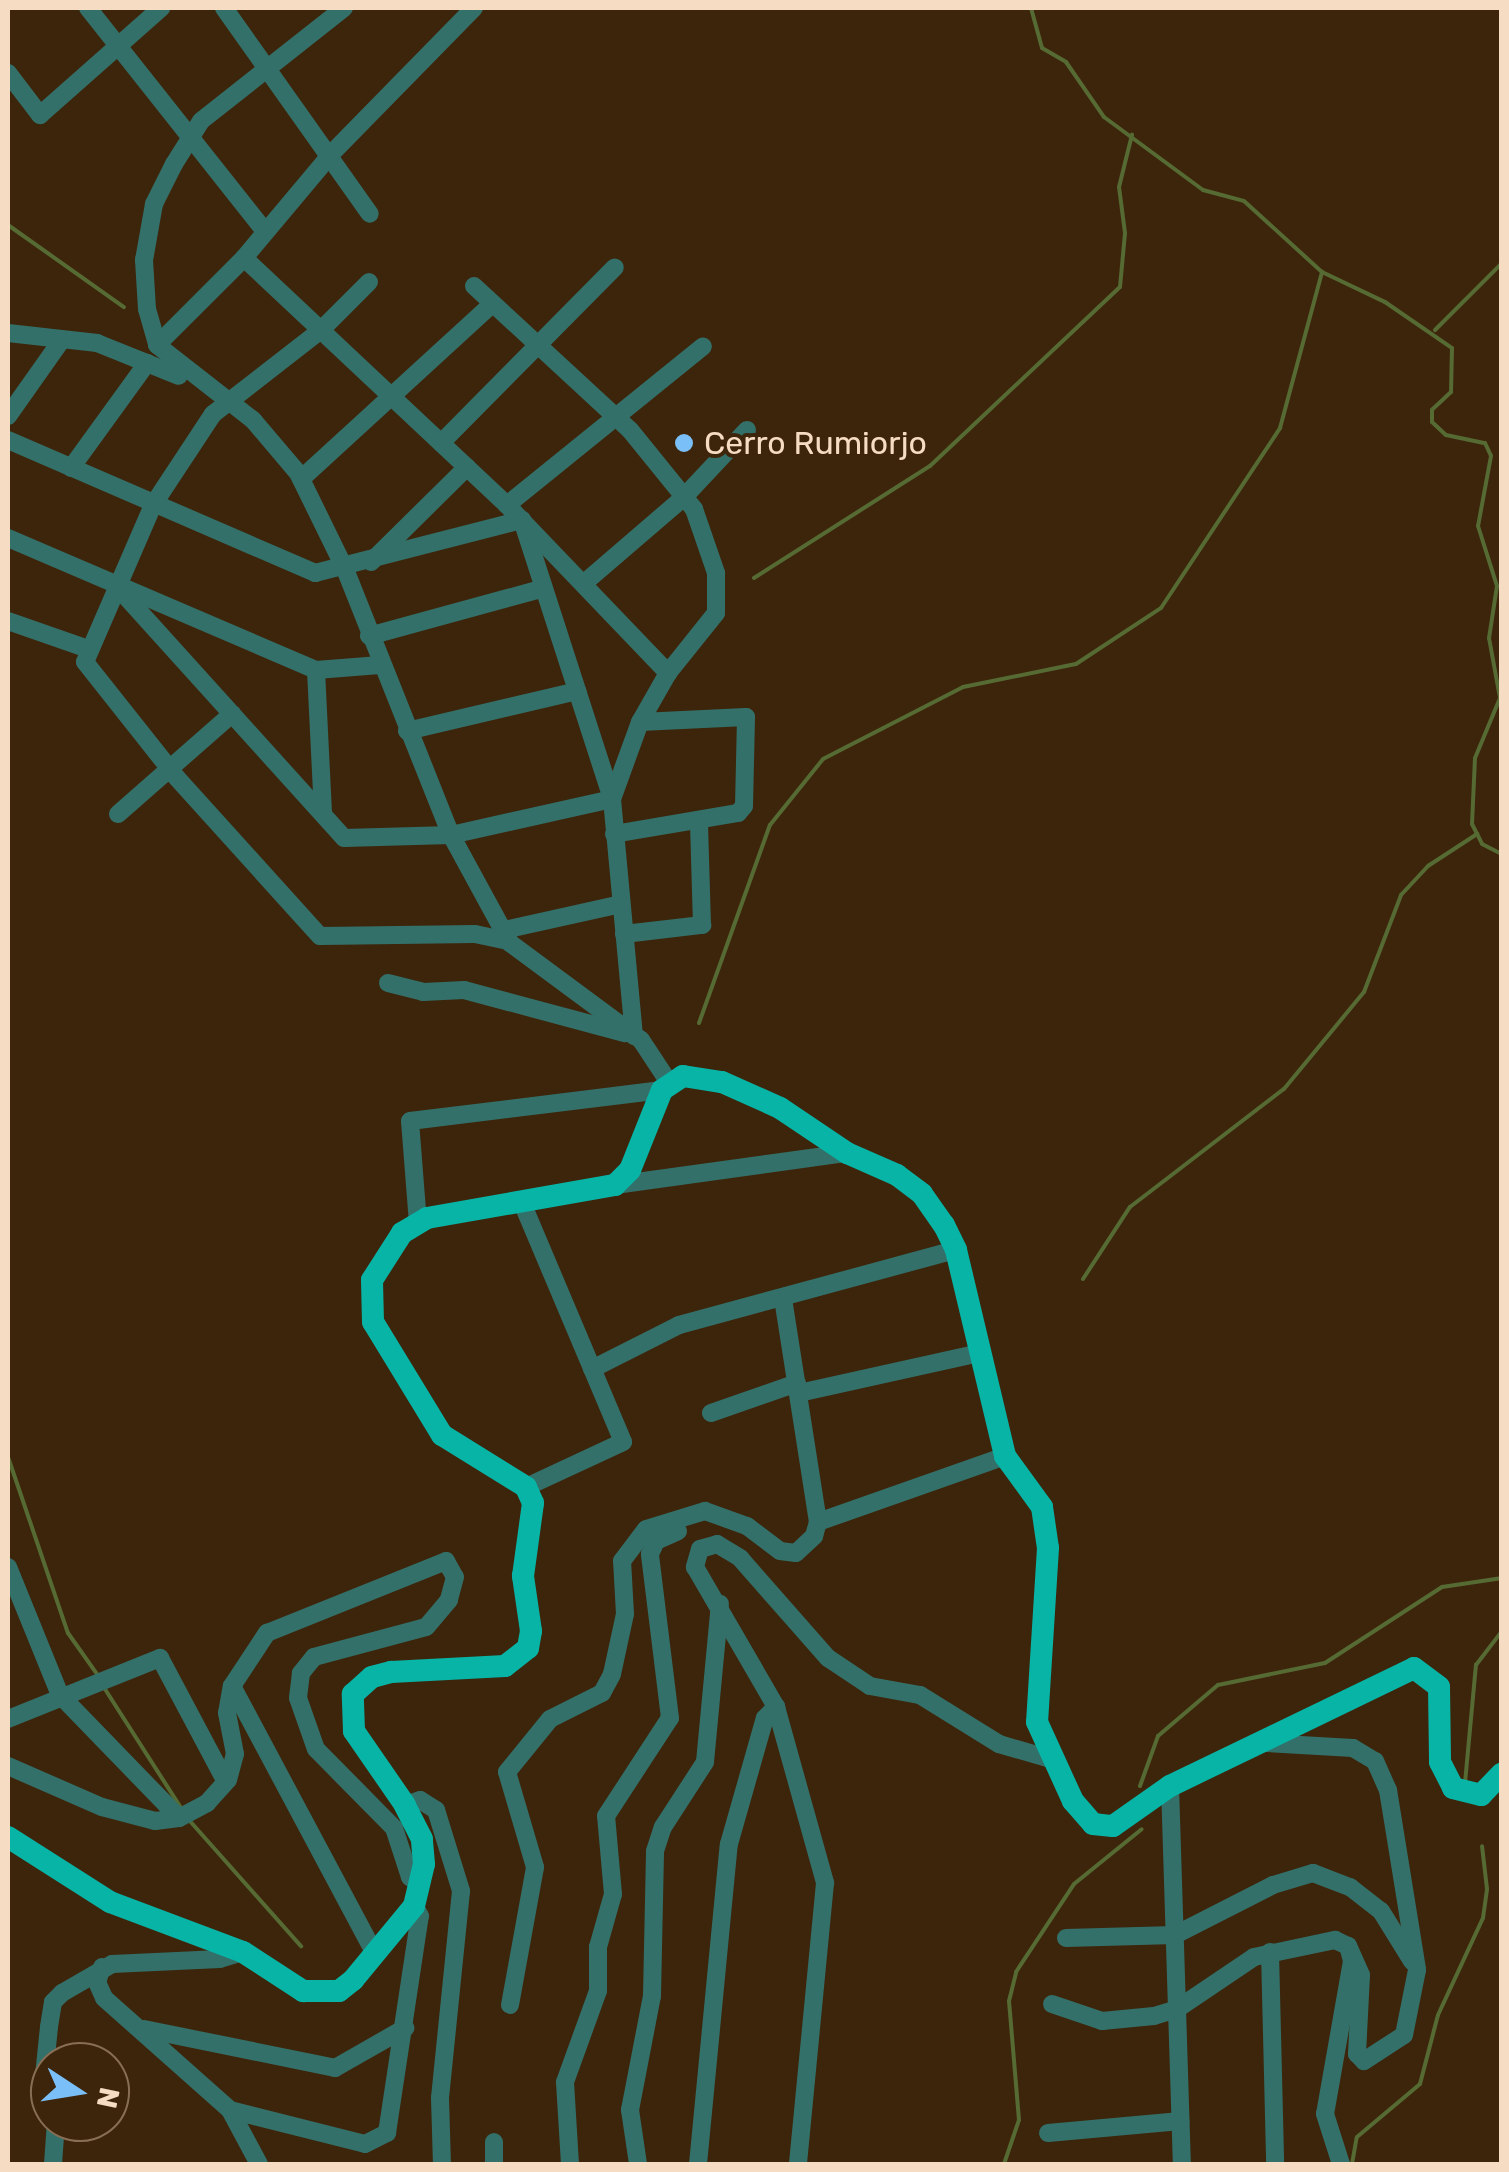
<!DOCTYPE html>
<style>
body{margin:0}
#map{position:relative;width:1509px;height:2172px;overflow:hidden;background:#3d250b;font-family:Rubik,sans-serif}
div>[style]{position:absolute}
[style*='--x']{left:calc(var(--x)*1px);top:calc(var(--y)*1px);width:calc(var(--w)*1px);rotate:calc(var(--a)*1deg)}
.stream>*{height:4px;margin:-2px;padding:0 2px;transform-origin:2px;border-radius:2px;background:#566a33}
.minor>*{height:18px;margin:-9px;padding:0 9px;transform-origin:9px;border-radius:9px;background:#337069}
.major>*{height:22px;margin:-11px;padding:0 11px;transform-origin:11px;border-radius:11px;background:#08b4a6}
.dots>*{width:28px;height:28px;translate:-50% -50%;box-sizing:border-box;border:5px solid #3d250b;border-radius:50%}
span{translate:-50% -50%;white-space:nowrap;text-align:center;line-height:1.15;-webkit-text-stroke:8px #3d250b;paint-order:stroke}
.poi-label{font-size:32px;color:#f6dcc3}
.left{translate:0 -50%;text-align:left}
.frame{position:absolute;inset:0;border:10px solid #f6dcc3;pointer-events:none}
.north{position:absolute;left:30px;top:2042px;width:100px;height:100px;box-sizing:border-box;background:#3d250b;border:2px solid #876e55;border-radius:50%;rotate:102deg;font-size:28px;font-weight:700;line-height:40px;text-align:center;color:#f6dcc3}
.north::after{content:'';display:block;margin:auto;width:35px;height:45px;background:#7abff8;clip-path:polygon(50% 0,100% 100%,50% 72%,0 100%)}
</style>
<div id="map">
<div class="stream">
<div style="--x:1031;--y:8;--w:41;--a:74.6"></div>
<div style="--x:1042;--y:48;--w:28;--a:30"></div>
<div style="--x:1066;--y:62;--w:67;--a:55.4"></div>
<div style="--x:1104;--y:117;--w:123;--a:36.4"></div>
<div style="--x:1203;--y:190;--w:42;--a:15"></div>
<div style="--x:1244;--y:201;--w:105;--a:42.3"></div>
<div style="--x:1322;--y:272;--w:70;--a:25.5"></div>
<div style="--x:1385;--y:302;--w:81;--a:34.5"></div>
<div style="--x:1452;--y:348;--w:44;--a:91.3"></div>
<div style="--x:1451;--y:392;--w:26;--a:137"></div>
<div style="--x:1432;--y:410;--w:12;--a:90"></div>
<div style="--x:1432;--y:422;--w:19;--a:43"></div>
<div style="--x:1446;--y:435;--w:40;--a:12"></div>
<div style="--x:1485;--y:443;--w:14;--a:65"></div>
<div style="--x:1491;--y:456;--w:71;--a:100.5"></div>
<div style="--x:1478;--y:526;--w:63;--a:72.4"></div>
<div style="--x:1497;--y:586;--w:53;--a:98.7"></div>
<div style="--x:1489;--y:638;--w:61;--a:79.6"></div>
<div style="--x:1500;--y:698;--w:65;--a:112.6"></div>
<div style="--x:1475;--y:758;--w:66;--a:92.6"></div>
<div style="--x:1472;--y:824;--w:22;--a:63"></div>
<div style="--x:1482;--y:844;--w:22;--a:27"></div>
<div style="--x:8;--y:225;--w:142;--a:35.3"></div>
<div style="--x:1435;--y:330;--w:95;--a:-45"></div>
<div style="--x:754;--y:578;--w:209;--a:-32.5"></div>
<div style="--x:930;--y:466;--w:261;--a:-43.3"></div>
<div style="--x:1120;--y:287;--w:54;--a:-84.7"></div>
<div style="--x:1125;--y:233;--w:46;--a:-97.4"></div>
<div style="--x:1119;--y:187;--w:54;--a:-76"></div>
<div style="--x:699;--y:1023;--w:210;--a:-70.3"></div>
<div style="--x:770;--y:825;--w:85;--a:-51.2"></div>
<div style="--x:823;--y:759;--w:157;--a:-27.2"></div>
<div style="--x:963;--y:687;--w:115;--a:-11.5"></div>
<div style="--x:1076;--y:664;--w:102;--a:-33.4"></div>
<div style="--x:1161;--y:608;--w:216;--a:-56.5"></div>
<div style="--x:1280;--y:428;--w:162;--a:-74.9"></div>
<div style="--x:1083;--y:1279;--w:86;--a:-56.9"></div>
<div style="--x:1130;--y:1207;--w:194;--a:-37.5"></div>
<div style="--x:1284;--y:1089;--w:126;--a:-50.5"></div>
<div style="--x:1364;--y:992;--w:104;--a:-69.1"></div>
<div style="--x:1401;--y:895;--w:40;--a:-47"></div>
<div style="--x:1428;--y:866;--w:59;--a:-33.1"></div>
<div style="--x:8;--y:1457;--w:186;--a:71.2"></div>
<div style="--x:68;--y:1633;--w:54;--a:54.8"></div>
<div style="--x:103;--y:1686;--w:145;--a:57.4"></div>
<div style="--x:1465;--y:1783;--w:119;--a:-84.7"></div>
<div style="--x:1476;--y:1665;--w:43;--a:-52.6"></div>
<div style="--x:1140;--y:1786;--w:53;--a:-70.2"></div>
<div style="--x:1158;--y:1736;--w:79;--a:-40.4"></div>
<div style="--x:1218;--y:1685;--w:109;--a:-11.6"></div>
<div style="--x:1325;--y:1663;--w:140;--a:-33"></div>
<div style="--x:1442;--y:1587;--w:61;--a:-8.5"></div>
<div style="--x:189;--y:1820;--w:169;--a:48.4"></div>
<div style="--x:1004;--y:2164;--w:46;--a:-71.2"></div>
<div style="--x:1019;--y:2120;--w:119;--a:-94.8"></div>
<div style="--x:1009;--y:2001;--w:30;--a:-76"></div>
<div style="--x:1016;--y:1972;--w:105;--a:-56.6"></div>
<div style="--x:1074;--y:1884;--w:87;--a:-39"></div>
<div style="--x:1352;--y:2164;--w:27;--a:-80"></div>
<div style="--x:1357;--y:2137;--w:82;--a:-40.1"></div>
<div style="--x:1420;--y:2084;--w:71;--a:-75.4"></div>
<div style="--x:1438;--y:2015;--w:107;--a:-65.1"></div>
<div style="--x:1483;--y:1918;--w:29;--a:-82"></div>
<div style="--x:1487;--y:1889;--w:43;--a:-96.6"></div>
</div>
<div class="minor">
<div style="--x:88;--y:8;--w:285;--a:51.6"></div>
<div style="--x:224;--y:8;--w:252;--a:54.7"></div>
<div style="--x:344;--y:8;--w:182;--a:141.7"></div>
<div style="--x:201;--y:121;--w:51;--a:122.1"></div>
<div style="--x:174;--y:164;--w:45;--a:116.6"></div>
<div style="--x:154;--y:204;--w:57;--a:100.1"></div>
<div style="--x:144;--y:260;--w:49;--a:86.5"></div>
<div style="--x:147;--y:309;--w:37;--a:74"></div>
<div style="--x:157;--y:345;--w:122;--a:38"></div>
<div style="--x:253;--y:420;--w:70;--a:49.7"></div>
<div style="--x:298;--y:473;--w:107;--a:63.9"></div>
<div style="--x:345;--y:569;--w:286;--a:68.3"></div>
<div style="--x:451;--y:835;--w:123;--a:61.4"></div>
<div style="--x:510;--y:943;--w:163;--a:36.5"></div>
<div style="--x:641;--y:1040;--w:53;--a:56.6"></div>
<div style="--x:474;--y:8;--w:203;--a:134.4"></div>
<div style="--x:332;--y:153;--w:137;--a:130"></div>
<div style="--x:244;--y:258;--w:361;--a:43.2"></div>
<div style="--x:507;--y:505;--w:233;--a:46.2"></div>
<div style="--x:8;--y:73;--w:53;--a:52.7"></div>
<div style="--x:40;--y:115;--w:162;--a:-41.5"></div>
<div style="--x:369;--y:282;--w:68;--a:135"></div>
<div style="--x:321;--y:330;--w:137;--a:142.1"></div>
<div style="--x:213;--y:414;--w:109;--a:123.4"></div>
<div style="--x:153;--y:505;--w:171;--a:113.4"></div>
<div style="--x:85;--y:662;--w:148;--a:51.6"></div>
<div style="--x:177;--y:778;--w:213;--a:47.9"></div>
<div style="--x:320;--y:936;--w:155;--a:-0.7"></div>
<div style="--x:475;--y:934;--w:35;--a:12"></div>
<div style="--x:474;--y:286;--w:212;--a:42.7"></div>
<div style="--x:630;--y:430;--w:102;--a:51"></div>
<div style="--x:694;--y:509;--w:68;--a:71"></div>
<div style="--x:716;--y:573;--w:40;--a:90"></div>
<div style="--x:716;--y:613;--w:77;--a:128.7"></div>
<div style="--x:668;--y:673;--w:56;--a:119.7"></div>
<div style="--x:640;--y:722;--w:82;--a:110"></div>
<div style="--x:612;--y:799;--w:238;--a:84.7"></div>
<div style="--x:8;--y:333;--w:90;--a:6.4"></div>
<div style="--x:97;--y:343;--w:88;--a:21.9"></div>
<div style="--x:157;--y:345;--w:123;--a:-45"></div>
<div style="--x:8;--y:416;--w:92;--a:-54.8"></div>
<div style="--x:8;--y:440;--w:335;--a:23.4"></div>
<div style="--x:315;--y:573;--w:214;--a:-14.4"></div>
<div style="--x:522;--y:520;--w:293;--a:72.1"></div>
<div style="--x:612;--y:799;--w:165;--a:167.4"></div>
<div style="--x:451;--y:835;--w:107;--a:178.4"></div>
<div style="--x:344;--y:838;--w:341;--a:-132.1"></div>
<div style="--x:441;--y:443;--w:247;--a:-45.3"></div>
<div style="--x:71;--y:468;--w:130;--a:-54.1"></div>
<div style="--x:301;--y:479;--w:259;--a:-42.5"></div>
<div style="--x:507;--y:505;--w:252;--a:-39"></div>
<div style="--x:8;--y:538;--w:335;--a:23.2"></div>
<div style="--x:316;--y:670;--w:64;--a:-4.5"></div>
<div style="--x:371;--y:562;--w:135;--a:-44.7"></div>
<div style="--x:583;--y:584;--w:133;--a:-40.7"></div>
<div style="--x:684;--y:497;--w:92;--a:-46.8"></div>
<div style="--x:8;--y:621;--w:85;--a:19.3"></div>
<div style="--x:369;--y:636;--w:181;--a:-15.3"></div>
<div style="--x:316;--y:670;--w:144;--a:87.2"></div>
<div style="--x:407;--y:731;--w:175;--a:-13.2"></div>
<div style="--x:118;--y:814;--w:152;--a:-41.3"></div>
<div style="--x:614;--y:834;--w:126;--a:-9.6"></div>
<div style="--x:738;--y:813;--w:9;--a:-49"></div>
<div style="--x:744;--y:806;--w:89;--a:-88.7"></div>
<div style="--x:746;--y:717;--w:106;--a:177.3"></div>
<div style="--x:504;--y:930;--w:120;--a:-12.5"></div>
<div style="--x:624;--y:934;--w:79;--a:-6.6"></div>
<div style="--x:702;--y:925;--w:104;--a:-91.7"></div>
<div style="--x:388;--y:983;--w:36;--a:14"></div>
<div style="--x:423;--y:992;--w:41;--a:-2.8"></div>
<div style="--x:464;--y:990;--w:167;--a:15"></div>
<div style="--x:615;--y:1185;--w:234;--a:-7.9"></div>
<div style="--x:523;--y:1205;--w:257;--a:67.1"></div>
<div style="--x:623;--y:1442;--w:107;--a:155.1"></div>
<div style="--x:418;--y:1223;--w:102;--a:-94.5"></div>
<div style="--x:410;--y:1121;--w:254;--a:-7"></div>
<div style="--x:592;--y:1369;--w:97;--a:-26.8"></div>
<div style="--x:679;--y:1325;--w:287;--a:-15.2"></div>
<div style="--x:799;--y:1393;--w:185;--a:-12.5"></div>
<div style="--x:711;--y:1413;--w:91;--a:-19.2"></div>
<div style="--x:818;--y:1522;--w:198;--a:-19.4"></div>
<div style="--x:700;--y:1549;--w:19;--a:106"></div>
<div style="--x:695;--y:1567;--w:162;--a:59.9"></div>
<div style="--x:776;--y:1707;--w:183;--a:74.4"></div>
<div style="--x:825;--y:1883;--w:282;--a:95.5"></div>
<div style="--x:700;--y:1549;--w:18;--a:-16"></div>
<div style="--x:717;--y:1544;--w:27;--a:31"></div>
<div style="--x:740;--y:1558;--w:133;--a:48.7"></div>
<div style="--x:828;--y:1658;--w:50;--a:33.7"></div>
<div style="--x:870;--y:1686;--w:51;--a:10.2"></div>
<div style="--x:920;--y:1695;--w:93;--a:31.8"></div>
<div style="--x:999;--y:1744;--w:57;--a:16.2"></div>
<div style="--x:8;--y:1567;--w:138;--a:67.9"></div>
<div style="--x:60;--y:1695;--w:171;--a:45.9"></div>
<div style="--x:232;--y:1686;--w:304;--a:61.9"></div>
<div style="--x:8;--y:1719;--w:164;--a:-21.9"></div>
<div style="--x:160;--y:1658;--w:140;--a:62"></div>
<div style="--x:1267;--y:1743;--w:86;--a:3.3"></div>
<div style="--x:1353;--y:1748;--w:26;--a:31"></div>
<div style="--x:1375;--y:1761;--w:32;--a:66"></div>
<div style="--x:1388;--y:1790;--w:182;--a:80.8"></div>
<div style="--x:1417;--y:1970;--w:66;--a:101.3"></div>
<div style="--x:1404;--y:2035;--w:48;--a:147"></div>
<div style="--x:1364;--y:2061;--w:10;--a:-135"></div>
<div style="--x:1357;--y:2054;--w:79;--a:-87.1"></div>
<div style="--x:1361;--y:1975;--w:32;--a:-114"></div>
<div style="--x:8;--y:1766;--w:103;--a:23.6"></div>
<div style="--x:102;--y:1807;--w:55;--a:14.8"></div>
<div style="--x:155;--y:1821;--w:24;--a:-7"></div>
<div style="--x:179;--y:1818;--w:32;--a:-28"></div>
<div style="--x:207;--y:1803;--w:31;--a:-48"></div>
<div style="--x:228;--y:1780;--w:27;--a:-75"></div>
<div style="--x:235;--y:1754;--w:42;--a:-101"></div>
<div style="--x:227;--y:1713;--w:27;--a:-80"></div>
<div style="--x:232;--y:1686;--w:64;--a:-56.6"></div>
<div style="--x:267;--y:1633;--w:193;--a:-21.9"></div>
<div style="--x:446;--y:1561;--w:18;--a:61"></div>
<div style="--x:455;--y:1577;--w:24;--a:105"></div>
<div style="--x:449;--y:1600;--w:35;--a:130"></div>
<div style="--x:426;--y:1627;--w:116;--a:165"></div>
<div style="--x:314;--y:1657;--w:21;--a:129"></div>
<div style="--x:301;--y:1673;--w:25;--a:97"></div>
<div style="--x:298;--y:1698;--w:54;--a:70.6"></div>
<div style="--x:316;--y:1749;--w:111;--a:45.4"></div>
<div style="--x:394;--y:1828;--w:52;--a:71.9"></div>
<div style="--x:410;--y:1877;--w:11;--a:27"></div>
<div style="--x:1170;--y:1786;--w:378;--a:88.2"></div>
<div style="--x:405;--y:1805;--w:16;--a:-18"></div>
<div style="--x:420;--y:1800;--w:19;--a:32"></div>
<div style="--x:436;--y:1810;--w:85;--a:72.8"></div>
<div style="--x:461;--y:1891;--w:208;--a:95.8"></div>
<div style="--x:440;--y:2098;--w:66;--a:88.3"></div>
<div style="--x:1066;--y:1938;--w:109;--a:-1.6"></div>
<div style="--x:1175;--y:1935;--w:110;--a:-27"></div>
<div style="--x:1273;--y:1885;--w:42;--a:-16.7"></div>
<div style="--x:1313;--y:1873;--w:40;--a:21"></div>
<div style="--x:1350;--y:1887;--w:39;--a:38"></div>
<div style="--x:1381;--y:1911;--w:59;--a:58.2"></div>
<div style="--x:1270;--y:1952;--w:212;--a:88.6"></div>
<div style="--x:102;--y:1967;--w:16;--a:108"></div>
<div style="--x:97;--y:1982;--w:17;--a:66"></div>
<div style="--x:104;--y:1998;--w:169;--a:41.6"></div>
<div style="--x:230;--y:2110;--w:61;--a:61.8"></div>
<div style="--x:1052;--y:2004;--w:53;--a:18.8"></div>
<div style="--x:1102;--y:2021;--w:52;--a:-5.5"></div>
<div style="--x:1154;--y:2016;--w:24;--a:-17"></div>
<div style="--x:1177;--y:2009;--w:93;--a:-34"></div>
<div style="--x:1254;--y:1957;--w:83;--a:-11.9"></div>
<div style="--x:1335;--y:1940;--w:14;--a:25"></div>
<div style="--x:1348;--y:1946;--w:16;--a:75"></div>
<div style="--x:1352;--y:1961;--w:155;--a:100"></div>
<div style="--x:1325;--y:2114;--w:52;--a:72.3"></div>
<div style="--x:510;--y:2005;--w:140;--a:-79.7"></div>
<div style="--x:535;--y:1867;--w:99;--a:-106.4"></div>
<div style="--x:507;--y:1772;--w:68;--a:-50.9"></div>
<div style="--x:550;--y:1719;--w:58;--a:-26.6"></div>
<div style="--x:602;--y:1693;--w:21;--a:-62"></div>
<div style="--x:612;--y:1674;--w:61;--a:-77.8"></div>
<div style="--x:625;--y:1614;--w:53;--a:-93.2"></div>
<div style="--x:622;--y:1561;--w:40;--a:-53"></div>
<div style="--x:646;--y:1529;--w:62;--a:-17"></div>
<div style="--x:705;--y:1511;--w:45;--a:19.7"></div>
<div style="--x:747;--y:1526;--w:41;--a:37.1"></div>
<div style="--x:780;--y:1551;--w:16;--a:7"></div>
<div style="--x:796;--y:1553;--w:25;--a:-43"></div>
<div style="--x:814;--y:1536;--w:15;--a:-74"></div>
<div style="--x:818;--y:1522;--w:226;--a:-98.9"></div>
<div style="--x:144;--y:2029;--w:195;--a:11.5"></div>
<div style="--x:335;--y:2068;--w:81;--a:-29.7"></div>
<div style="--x:50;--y:2106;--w:21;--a:-109"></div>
<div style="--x:43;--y:2086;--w:59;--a:-84.2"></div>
<div style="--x:49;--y:2027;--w:25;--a:-81"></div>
<div style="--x:53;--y:2002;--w:13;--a:-45"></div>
<div style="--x:62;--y:1993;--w:58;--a:-30.1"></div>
<div style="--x:112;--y:1964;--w:108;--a:-2.7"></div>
<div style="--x:220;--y:1959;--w:24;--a:-17"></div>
<div style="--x:230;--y:2110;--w:139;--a:14.1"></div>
<div style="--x:365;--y:2144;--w:25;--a:-27"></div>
<div style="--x:387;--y:2133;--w:219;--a:-81.4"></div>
<div style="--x:420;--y:1916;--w:12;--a:-121"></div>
<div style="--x:1048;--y:2133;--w:133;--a:-5.2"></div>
<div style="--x:53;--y:2164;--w:42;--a:-85.9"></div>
<div style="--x:494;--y:2164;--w:22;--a:-90"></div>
<div style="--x:570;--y:2164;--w:82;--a:-93.5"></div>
<div style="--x:565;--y:2082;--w:97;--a:-70.1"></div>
<div style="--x:598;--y:1991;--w:44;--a:-90"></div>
<div style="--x:598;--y:1947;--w:55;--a:-74.2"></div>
<div style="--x:613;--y:1894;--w:78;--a:-95.1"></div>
<div style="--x:606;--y:1816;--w:117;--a:-56.9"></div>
<div style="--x:670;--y:1718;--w:165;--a:-97"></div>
<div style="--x:650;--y:1554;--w:14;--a:-65"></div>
<div style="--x:656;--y:1541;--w:24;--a:-24"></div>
<div style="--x:638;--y:2164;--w:55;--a:-98.4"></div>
<div style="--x:630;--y:2110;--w:116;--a:-79.1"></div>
<div style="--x:652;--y:1996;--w:145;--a:-88.8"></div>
<div style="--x:655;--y:1851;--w:25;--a:-72"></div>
<div style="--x:663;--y:1827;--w:77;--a:-57.1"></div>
<div style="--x:705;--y:1762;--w:159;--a:-84.6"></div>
<div style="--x:698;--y:2164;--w:321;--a:-84.5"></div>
<div style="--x:729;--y:1844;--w:131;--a:-74.1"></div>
<div style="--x:765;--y:1718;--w:16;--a:-45"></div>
</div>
<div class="major">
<div style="--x:8;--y:1837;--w:121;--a:32.5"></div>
<div style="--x:110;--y:1902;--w:142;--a:20.6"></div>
<div style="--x:243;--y:1952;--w:72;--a:33"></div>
<div style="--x:303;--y:1991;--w:36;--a:0"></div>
<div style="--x:339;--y:1991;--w:18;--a:-38"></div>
<div style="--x:353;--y:1980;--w:96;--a:-50.5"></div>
<div style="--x:414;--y:1906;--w:43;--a:-76.6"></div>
<div style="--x:424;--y:1864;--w:25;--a:-95"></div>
<div style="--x:422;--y:1839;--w:38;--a:-117"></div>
<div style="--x:405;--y:1805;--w:90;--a:-124.6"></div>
<div style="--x:354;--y:1731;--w:37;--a:-92"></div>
<div style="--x:353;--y:1694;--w:25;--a:-42"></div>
<div style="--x:372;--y:1677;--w:20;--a:-15"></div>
<div style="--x:391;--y:1672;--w:114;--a:-3"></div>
<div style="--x:505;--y:1666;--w:29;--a:-38"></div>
<div style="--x:528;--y:1648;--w:17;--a:-80"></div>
<div style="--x:531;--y:1631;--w:56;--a:-98.3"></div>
<div style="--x:523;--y:1576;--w:74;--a:-82.2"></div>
<div style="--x:533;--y:1503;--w:17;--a:-114"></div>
<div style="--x:526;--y:1487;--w:99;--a:-148.2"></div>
<div style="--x:442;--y:1435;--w:132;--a:-121.4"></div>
<div style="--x:373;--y:1322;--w:42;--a:-91.4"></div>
<div style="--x:372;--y:1280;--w:56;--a:-57.4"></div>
<div style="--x:402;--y:1233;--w:29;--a:-31"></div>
<div style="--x:427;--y:1218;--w:191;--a:-10"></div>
<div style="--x:615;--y:1185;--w:21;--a:-45"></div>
<div style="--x:630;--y:1170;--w:86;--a:-68.2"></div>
<div style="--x:662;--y:1090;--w:25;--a:-34"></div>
<div style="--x:683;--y:1076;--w:39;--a:9"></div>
<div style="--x:722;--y:1082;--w:64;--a:24.1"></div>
<div style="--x:780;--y:1108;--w:81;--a:33.9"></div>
<div style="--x:847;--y:1153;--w:55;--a:23.7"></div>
<div style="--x:897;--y:1175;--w:31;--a:37"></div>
<div style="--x:922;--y:1194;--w:38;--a:55"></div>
<div style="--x:944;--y:1225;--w:28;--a:64"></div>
<div style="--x:956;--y:1250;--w:212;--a:76.6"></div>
<div style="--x:1005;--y:1456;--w:63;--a:54"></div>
<div style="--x:1042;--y:1507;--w:41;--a:81.7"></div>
<div style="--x:1048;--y:1548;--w:174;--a:93.6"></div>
<div style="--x:1037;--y:1722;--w:87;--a:65.5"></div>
<div style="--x:1073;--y:1801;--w:30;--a:49"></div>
<div style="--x:1093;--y:1824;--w:20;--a:6"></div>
<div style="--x:1113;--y:1826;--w:70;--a:-35.1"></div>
<div style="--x:1170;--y:1786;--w:271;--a:-25.8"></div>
<div style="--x:1414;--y:1668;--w:31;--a:37"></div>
<div style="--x:1439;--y:1687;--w:75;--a:89.2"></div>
<div style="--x:1440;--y:1762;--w:29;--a:63"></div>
<div style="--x:1453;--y:1788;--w:29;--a:14"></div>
<div style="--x:1481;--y:1795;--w:30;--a:-46"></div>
</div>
<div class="dots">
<div style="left:684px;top:443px;background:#7abff8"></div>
</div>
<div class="poi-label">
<span class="left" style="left:704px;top:443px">Cerro Rumiorjo</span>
</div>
<div class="frame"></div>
<div class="north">N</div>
</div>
